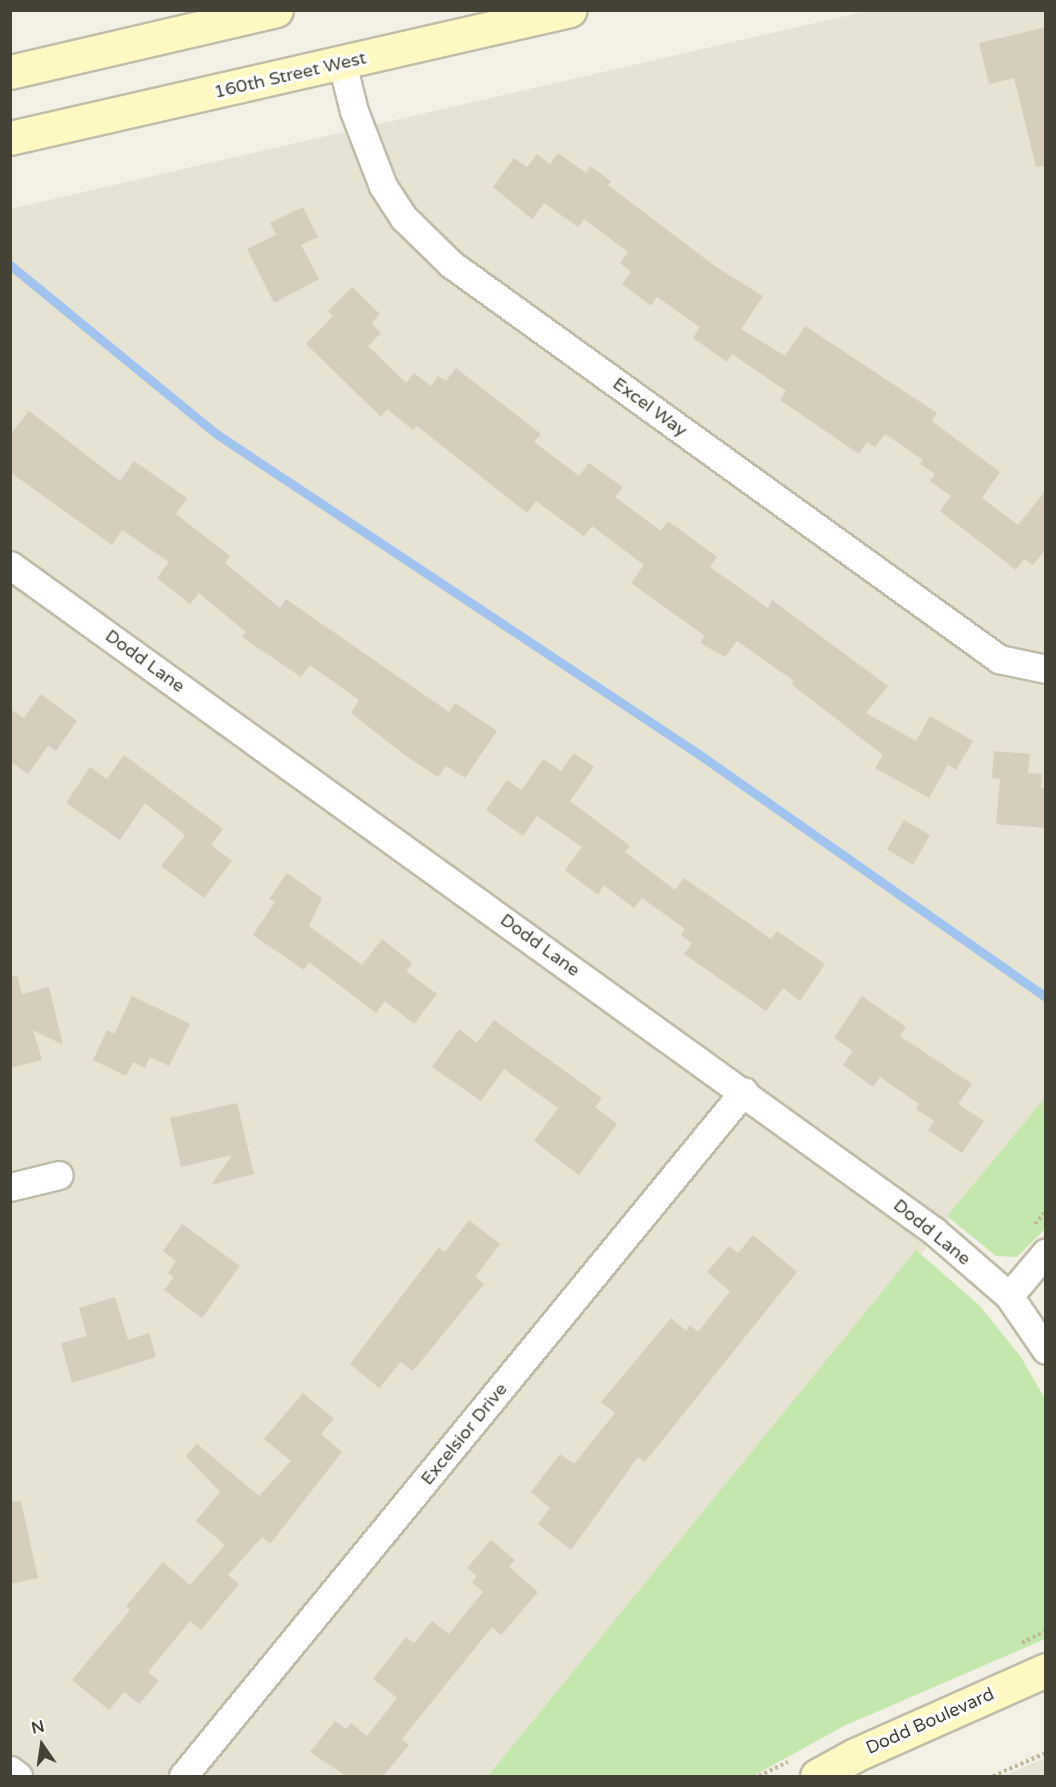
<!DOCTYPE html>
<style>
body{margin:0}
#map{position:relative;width:1056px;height:1787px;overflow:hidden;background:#f2f0e5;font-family:"Varela Round",sans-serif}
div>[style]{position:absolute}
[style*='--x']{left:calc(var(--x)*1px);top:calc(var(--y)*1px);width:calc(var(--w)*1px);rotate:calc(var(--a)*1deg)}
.residential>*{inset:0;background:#e6e3d3}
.green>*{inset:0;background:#c4e7ad}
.stream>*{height:9px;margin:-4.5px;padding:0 4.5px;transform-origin:4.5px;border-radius:4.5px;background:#a1c3ef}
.building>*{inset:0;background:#d4ceba;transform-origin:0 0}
.path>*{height:4px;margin-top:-2px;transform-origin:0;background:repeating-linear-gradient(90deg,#bfb899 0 3px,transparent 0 6px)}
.roads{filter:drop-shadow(2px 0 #c0bcaa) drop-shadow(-2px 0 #c0bcaa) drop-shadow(0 2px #c0bcaa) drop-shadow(0 -2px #c0bcaa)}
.street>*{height:27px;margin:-13.5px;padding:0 13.5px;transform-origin:13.5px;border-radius:13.5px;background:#fff}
.secondary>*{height:33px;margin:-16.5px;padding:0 16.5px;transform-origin:16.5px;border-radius:16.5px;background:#fef9c3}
span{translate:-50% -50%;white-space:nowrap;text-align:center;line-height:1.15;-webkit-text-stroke:6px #fff;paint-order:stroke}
.street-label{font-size:18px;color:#444135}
.frame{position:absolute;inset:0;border:12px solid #444135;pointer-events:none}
.north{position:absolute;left:12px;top:1715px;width:60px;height:60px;-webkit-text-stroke:4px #fff;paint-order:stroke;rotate:347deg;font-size:16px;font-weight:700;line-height:24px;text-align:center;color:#444135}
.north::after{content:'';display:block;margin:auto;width:21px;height:27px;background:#444135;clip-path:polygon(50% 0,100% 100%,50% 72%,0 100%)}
</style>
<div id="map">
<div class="residential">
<div style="clip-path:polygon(867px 11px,1045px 11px,1045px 1103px,493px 1776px,11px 1776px,10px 209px)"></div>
<div style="clip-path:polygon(1045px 1758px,1045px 1776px,1003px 1776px)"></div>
</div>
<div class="green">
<div style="clip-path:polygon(1045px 1098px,1045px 1229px,1017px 1257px,996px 1256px,947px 1216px)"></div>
<div style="clip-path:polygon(916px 1250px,979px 1305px,1021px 1357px,1045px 1399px,1045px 1639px,844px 1726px,753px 1776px,488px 1776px)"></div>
</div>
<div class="stream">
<div style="--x:10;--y:265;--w:269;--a:39.3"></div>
<div style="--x:218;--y:435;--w:579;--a:33.58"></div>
<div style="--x:700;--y:755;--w:422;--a:35"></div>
</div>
<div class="building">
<div style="clip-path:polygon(1046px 27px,1046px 166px,1036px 167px,1014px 78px,989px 84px,979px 43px)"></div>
<div style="clip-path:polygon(558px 153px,586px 173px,590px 166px,611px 181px,608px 185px,716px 267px,763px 296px,741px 329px,785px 356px,805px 326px,937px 413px,932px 421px,1000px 472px,982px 498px,1018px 525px,1046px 490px,1046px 549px,1033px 565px,1024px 559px,1016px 570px,940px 511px,951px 496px,930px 481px,935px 474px,920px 464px,923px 460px,885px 434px,875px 447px,867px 442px,859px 454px,780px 400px,786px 391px,732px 354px,727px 362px,693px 338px,700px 327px,657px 297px,651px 306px,622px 284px,631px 272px,620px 263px,628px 252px,584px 219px,578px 227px,544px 203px,532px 219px,493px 187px,514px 158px,527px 167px,537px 154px,550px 164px)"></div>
<div style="clip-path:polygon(303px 207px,318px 237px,301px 245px,319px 279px,274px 303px,247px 249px,276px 235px,270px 223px)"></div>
<div style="clip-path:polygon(352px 287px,380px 314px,371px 323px,381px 333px,368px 346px,406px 383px,414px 373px,431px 386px,438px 376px,446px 381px,456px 368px,541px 434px,534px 442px,579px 476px,589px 463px,623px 487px,615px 497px,661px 531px,668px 521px,717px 557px,710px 567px,768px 608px,772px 600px,888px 686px,866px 713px,916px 741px,930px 716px,973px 741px,956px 770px,948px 765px,929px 798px,875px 768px,883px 755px,791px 684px,794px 681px,737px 641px,725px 657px,700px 643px,705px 636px,631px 583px,644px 565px,592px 526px,584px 536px,536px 501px,527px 513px,417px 426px,413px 430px,387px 409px,381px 417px,306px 344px,333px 316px,328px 311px)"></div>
<div style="clip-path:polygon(29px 411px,120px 481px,134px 461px,187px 498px,176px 514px,230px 556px,225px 563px,280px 608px,286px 599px,449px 712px,455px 703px,497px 731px,465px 778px,446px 766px,438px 777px,406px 756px,351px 713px,359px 700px,310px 665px,301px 677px,242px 637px,246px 632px,199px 593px,190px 604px,157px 578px,169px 562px,122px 530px,112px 545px,10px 472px,10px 435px)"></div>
<div style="clip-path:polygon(41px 694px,77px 721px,56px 751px,48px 746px,28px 774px,10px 761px,10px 709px,24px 718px)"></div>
<div style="clip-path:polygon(994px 751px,1030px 754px,1028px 773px,1042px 774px,1041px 788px,1046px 788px,1046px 828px,996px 824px,1000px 779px,992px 778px)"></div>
<div style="clip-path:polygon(574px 753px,594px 767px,570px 801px,630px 846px,625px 852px,675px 890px,684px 878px,771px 939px,777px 931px,825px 964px,800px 1001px,783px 988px,766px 1011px,684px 954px,692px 943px,681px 935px,685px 929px,642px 898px,634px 908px,604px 885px,598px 895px,565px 870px,582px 847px,537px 816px,523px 836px,486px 810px,507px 780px,522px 790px,543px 759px,561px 771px)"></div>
<div style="clip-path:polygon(124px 755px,223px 829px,211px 845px,232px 861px,204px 898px,161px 866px,185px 835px,145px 803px,120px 840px,66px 803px,90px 767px,107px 779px)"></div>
<div style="left:904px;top:820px;width:30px;height:34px;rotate:30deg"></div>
<div style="clip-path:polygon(287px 873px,322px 898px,309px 926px,362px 965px,382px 939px,412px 963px,406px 971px,437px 994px,414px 1024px,385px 1001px,376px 1013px,309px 962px,304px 970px,253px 935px,275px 902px,269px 899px)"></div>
<div style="clip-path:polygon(17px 976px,22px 994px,49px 987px,63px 1045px,33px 1030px,42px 1060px,10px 1068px,10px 977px)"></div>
<div style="clip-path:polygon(132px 996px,190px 1024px,169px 1066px,150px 1057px,145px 1068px,133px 1062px,126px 1076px,93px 1060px,107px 1030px,114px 1034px)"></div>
<div style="clip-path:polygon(862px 996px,906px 1027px,900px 1036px,972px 1084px,958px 1104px,984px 1121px,962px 1153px,928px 1130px,934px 1121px,916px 1109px,919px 1104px,880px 1077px,873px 1087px,843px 1065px,853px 1051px,834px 1038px)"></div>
<div style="clip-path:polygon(494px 1020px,602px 1098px,595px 1107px,617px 1124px,579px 1175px,534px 1141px,558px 1108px,504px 1069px,481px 1101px,432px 1067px,459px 1029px,477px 1043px)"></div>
<div style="clip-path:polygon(237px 1103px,254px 1174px,211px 1185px,232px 1155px,181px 1167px,170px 1118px)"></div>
<div style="clip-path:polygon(469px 1220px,500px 1244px,475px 1277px,484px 1284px,413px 1371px,401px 1362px,379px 1388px,350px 1364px,439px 1247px,445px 1252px)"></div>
<div style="clip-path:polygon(182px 1224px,240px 1266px,202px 1318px,164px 1290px,174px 1277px,168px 1273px,176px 1261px,163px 1251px)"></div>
<div style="clip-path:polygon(753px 1235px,797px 1272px,645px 1462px,638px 1457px,571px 1550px,538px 1524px,550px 1508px,531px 1492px,560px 1454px,574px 1464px,615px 1413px,601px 1402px,671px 1318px,686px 1331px,690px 1325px,698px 1332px,730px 1291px,707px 1272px,729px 1246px,738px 1253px)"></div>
<div style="clip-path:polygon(115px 1297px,128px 1340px,149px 1333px,156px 1357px,72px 1383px,61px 1343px,87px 1336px,79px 1308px)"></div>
<div style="clip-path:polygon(303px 1393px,334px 1419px,321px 1434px,342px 1452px,270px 1544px,262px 1537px,228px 1575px,239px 1584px,201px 1630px,190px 1621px,148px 1672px,159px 1681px,139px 1704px,124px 1692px,109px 1710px,72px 1680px,130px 1610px,126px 1606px,163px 1562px,190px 1585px,225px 1545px,196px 1521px,220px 1492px,186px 1456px,197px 1444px,259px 1496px,291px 1461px,264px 1439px)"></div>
<div style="clip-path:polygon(21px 1501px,38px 1578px,10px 1584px,10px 1502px)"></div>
<div style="clip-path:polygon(491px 1540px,515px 1560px,509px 1567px,538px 1592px,501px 1635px,492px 1627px,402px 1739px,409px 1745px,383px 1776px,346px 1776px,310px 1752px,335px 1721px,346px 1729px,351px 1723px,367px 1736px,397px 1698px,373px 1679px,406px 1637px,414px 1643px,432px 1621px,449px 1634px,483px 1592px,472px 1582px,477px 1576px,467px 1568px)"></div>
</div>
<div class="path">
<div style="--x:1035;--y:1224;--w:17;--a:-50"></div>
<div style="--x:1022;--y:1643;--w:27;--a:-27"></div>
<div style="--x:759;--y:1776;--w:32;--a:-26"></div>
<div style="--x:993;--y:1776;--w:58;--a:-23.5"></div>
</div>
<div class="roads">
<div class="street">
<div style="--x:342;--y:63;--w:49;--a:76"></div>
<div style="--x:354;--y:111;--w:80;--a:68.9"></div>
<div style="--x:383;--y:186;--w:38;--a:57"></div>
<div style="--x:404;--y:218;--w:66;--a:44.4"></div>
<div style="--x:451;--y:264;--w:676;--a:35.78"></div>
<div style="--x:999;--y:659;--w:48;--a:12"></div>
<div style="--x:10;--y:565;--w:1139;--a:35.78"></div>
<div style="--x:934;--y:1231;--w:99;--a:40.9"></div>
<div style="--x:1009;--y:1296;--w:65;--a:55.6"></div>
<div style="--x:10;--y:1187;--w:50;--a:-13.8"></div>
<div style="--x:1009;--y:1296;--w:57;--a:-49.9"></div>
<div style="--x:10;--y:1770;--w:10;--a:37"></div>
<div style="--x:183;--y:1776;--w:885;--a:-50.68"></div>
</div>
<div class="secondary">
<div style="--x:10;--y:72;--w:273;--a:-13.1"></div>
<div style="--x:10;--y:138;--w:574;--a:-12.88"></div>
<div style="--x:817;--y:1776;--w:43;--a:-28.9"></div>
<div style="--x:855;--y:1755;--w:209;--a:-24"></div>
</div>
</div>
<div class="street-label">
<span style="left:290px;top:75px;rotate:-13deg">160th Street West</span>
<span style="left:650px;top:407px;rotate:36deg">Excel Way</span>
<span style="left:145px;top:661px;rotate:36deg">Dodd Lane</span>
<span style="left:540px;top:945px;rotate:36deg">Dodd Lane</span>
<span style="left:932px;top:1232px;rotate:39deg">Dodd Lane</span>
<span style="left:464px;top:1434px;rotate:-51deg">Excelsior Drive</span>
<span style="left:930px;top:1721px;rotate:-24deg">Dodd Boulevard</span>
</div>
<div class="frame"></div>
<div class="north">N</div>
</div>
